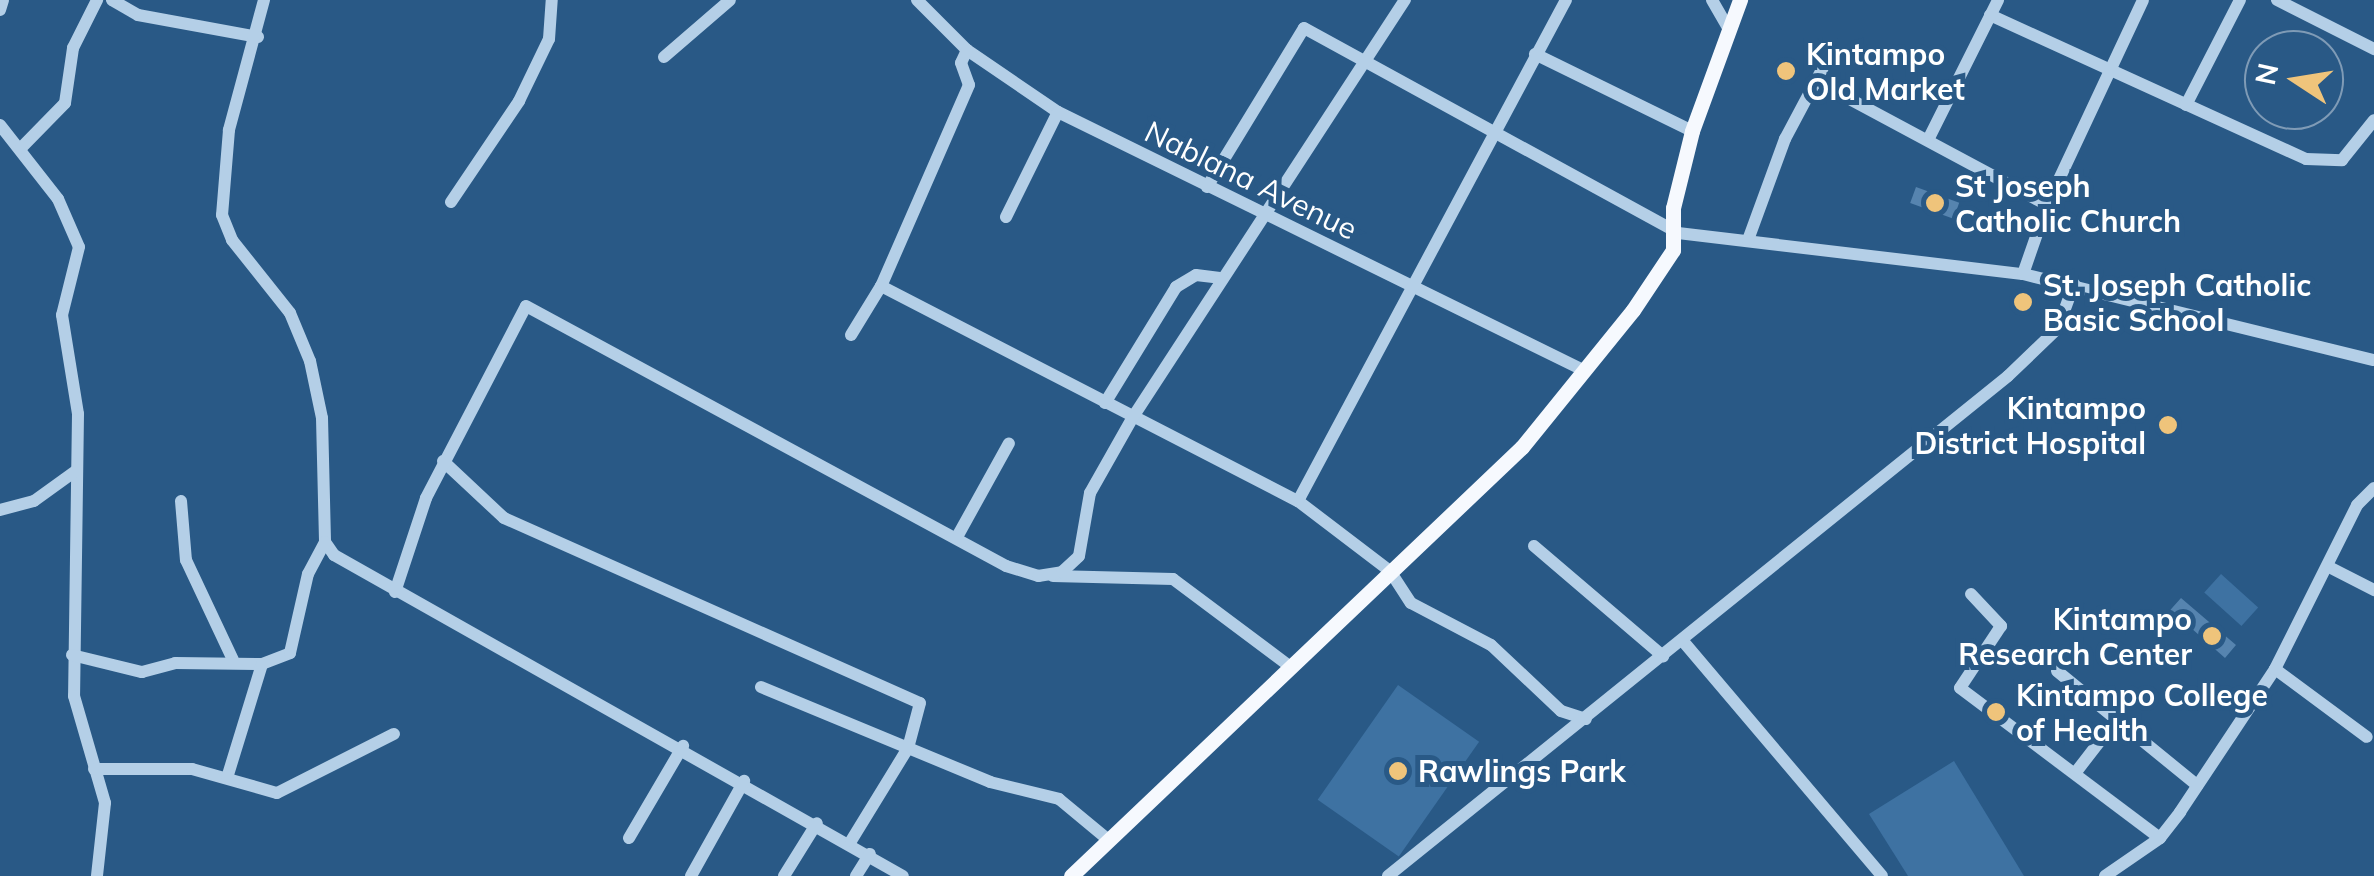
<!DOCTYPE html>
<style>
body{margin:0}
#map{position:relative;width:2374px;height:876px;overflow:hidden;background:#295986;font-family:Mulish,sans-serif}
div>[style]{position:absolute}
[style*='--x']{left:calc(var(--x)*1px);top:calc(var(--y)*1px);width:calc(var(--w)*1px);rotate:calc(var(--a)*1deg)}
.green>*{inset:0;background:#3e72a2;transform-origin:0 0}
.building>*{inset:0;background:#5684af;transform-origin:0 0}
.minor>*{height:12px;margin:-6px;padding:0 6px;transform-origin:6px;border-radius:6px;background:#b4cfe7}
.major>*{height:15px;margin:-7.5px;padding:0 7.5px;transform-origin:7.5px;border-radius:7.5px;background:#f6f9fe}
.dots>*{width:28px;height:28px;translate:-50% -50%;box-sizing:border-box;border:5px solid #295986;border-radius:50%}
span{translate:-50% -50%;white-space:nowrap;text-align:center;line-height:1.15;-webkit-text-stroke:10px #295986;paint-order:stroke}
.poi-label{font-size:30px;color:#fff;font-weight:700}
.left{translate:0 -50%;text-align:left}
.right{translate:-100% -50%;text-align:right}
.street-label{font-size:30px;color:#fff}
.north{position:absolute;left:2244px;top:30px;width:100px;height:100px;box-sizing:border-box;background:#295986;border:2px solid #7f9bb6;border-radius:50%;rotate:282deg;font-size:28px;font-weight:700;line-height:40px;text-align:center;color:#fff}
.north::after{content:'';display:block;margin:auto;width:35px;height:45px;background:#efc47b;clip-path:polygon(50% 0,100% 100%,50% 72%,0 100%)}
</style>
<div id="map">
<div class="green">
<div style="left:2221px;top:574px;width:50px;height:25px;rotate:42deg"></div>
<div style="left:1398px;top:685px;width:99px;height:140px;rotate:35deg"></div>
<div style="clip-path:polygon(1954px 761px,2024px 876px,1908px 876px,1869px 814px)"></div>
</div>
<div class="building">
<div style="left:1916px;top:187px;width:46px;height:17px;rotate:20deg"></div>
<div style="clip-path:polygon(2181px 598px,2236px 645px,2225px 658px,2182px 620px,2176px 627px,2164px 617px)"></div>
</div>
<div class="minor">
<div style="--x:112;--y:0;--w:30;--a:30"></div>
<div style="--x:138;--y:15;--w:122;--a:10.4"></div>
<div style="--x:264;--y:0;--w:135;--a:105.1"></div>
<div style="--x:229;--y:130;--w:85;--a:94.7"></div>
<div style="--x:222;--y:215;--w:27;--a:68"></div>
<div style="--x:232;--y:240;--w:93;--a:51.5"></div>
<div style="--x:290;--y:313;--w:52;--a:67.4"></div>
<div style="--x:310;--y:361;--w:58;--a:78.1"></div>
<div style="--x:322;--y:418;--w:124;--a:88.6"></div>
<div style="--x:325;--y:542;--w:16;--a:55"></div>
<div style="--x:334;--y:555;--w:653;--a:29.43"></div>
<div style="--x:917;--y:0;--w:71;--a:45"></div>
<div style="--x:967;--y:50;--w:110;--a:34.3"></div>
<div style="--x:1058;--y:112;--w:587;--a:26.17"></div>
<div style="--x:1712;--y:0;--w:32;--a:60"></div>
<div style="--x:2277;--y:0;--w:109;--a:26.8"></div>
<div style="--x:0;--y:10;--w:10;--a:-73"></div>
<div style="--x:1990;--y:15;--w:347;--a:24.5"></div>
<div style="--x:2306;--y:159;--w:36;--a:2"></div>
<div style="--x:2342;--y:160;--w:51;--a:-51.3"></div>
<div style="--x:967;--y:50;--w:14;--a:115"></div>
<div style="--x:961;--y:63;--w:23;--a:70"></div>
<div style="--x:969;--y:85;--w:219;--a:113.6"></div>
<div style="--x:881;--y:286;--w:469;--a:27.3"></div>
<div style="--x:1298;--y:501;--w:116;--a:37.3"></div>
<div style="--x:1390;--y:571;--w:38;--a:57"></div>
<div style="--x:1411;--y:603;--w:90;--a:27.7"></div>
<div style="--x:1491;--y:645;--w:96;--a:43.3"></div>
<div style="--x:1561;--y:711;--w:26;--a:18"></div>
<div style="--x:1535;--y:54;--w:175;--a:26.1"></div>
<div style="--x:664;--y:57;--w:87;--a:-40.8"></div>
<div style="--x:1816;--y:81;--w:262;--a:28.2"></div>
<div style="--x:2186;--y:105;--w:118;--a:-62.8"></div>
<div style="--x:0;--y:125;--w:94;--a:51.9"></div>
<div style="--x:58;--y:199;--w:52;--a:66.4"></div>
<div style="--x:79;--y:247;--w:70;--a:104"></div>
<div style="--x:62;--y:315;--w:100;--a:80.8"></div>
<div style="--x:78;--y:414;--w:282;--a:90.8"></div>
<div style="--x:74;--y:696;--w:111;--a:73.8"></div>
<div style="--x:105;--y:803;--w:73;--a:96.3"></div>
<div style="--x:1930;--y:136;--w:152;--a:-63.4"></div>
<div style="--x:21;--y:148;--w:63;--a:-45.6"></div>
<div style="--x:65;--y:103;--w:56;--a:-81.7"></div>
<div style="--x:73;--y:48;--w:54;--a:-63.4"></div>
<div style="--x:1207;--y:187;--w:186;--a:-58.6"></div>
<div style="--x:1304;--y:28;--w:426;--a:28.7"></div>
<div style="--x:1678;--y:233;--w:347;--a:6.8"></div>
<div style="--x:2023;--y:274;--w:361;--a:13.8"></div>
<div style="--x:451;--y:202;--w:122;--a:-56"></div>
<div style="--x:519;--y:101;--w:69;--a:-64.2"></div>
<div style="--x:549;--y:39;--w:39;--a:-86"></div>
<div style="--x:1006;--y:217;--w:117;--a:-63.7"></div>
<div style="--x:1748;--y:240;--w:108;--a:-69.9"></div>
<div style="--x:1785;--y:139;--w:92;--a:-62"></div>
<div style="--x:2023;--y:274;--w:73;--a:-70.8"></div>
<div style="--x:2047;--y:205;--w:226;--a:-64.9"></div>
<div style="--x:851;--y:335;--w:57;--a:-58.5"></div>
<div style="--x:1105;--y:403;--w:136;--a:-58.5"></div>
<div style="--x:1176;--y:287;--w:23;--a:-31"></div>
<div style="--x:1196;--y:275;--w:26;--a:7"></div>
<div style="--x:443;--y:461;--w:83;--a:43.1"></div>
<div style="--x:504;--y:518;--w:455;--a:24"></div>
<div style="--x:920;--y:703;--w:47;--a:104.9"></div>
<div style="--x:908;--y:748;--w:109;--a:121.5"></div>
<div style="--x:181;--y:501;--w:59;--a:85.2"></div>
<div style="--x:186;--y:560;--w:110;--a:64.8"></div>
<div style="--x:1298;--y:501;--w:568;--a:-61.86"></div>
<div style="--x:0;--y:510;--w:35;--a:-15"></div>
<div style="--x:34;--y:501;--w:53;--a:-35.8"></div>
<div style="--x:957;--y:537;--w:107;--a:-61"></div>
<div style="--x:1534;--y:546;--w:170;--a:40.5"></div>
<div style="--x:2329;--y:567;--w:51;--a:27.1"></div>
<div style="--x:1053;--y:576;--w:120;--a:1.4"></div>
<div style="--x:1173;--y:579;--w:144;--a:36.8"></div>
<div style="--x:395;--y:592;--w:99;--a:-71.7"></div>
<div style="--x:426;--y:498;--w:216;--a:-62.5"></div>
<div style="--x:526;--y:306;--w:546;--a:28.44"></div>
<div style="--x:1006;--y:566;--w:34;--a:17"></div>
<div style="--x:1038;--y:576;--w:24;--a:-9"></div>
<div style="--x:1062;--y:572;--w:23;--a:-43"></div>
<div style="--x:1079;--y:556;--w:64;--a:-80.1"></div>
<div style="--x:1090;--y:493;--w:87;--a:-60.5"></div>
<div style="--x:1133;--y:417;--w:498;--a:-56.9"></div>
<div style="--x:1971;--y:594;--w:44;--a:46.8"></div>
<div style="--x:2001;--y:626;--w:74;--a:123.5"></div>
<div style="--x:1960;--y:688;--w:250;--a:36.9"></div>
<div style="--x:1682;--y:640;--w:309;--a:49.7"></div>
<div style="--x:72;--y:655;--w:72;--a:13.7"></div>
<div style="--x:142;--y:672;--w:34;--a:-15"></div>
<div style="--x:175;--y:663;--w:87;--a:0.7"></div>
<div style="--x:2275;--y:669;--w:114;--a:36.5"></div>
<div style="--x:2057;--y:671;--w:181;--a:39.2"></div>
<div style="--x:761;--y:687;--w:248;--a:22.5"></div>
<div style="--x:990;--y:782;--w:71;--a:13.8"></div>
<div style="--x:1059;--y:799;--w:61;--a:39.7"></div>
<div style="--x:94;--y:769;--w:98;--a:0"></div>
<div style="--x:192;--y:769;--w:88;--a:15.8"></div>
<div style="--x:277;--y:793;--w:131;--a:-26.8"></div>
<div style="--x:2076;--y:772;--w:67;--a:-52.3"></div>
<div style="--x:227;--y:778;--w:119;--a:-72.9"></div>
<div style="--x:262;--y:664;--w:30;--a:-21"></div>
<div style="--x:290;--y:653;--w:81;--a:-77.2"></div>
<div style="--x:308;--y:574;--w:36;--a:-62"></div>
<div style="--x:629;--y:838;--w:107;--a:-59.6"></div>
<div style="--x:691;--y:876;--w:109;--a:-60.8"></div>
<div style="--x:784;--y:876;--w:62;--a:-58.1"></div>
<div style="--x:856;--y:876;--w:26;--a:-58"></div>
<div style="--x:1388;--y:876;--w:796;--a:-38.88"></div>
<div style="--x:2008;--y:376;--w:69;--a:-43.8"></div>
<div style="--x:2058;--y:328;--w:47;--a:-70"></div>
<div style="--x:2105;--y:876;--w:67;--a:-34.6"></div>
<div style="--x:2160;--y:838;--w:33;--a:-52"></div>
<div style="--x:2180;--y:812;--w:172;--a:-56.4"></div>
<div style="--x:2275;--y:669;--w:183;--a:-63.4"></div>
<div style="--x:2357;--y:505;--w:24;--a:-45"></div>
</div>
<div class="major">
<div style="--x:1071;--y:876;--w:622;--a:-43.57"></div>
<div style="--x:1522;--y:447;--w:176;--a:-51"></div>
<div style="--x:1633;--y:310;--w:72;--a:-56.3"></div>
<div style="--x:1673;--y:250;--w:42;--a:-90"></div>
<div style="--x:1673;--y:208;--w:79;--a:-76.1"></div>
<div style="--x:1692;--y:131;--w:140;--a:-69.9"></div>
</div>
<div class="dots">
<div style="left:1786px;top:71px;background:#efc47b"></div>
<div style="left:1935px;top:203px;background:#efc47b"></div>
<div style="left:2023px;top:302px;background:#efc47b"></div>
<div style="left:2168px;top:425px;background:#efc47b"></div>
<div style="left:2212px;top:636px;background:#efc47b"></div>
<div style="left:1996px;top:712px;background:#efc47b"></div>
<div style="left:1398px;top:771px;background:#efc47b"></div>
</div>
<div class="poi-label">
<span class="left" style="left:1806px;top:71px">Kintampo<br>Old Market</span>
<span class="left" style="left:1955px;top:203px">St Joseph<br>Catholic Church</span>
<span class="left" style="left:2043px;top:302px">St. Joseph Catholic<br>Basic School</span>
<span class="right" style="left:2146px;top:425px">Kintampo<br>District Hospital</span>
<span class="right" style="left:2192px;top:636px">Kintampo<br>Research Center</span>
<span class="left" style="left:2016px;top:712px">Kintampo College<br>of Health</span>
<span class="left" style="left:1418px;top:771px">Rawlings Park</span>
</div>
<div class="street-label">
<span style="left:1251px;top:180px;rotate:26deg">Nablana Avenue</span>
</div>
<div class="north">N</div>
</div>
